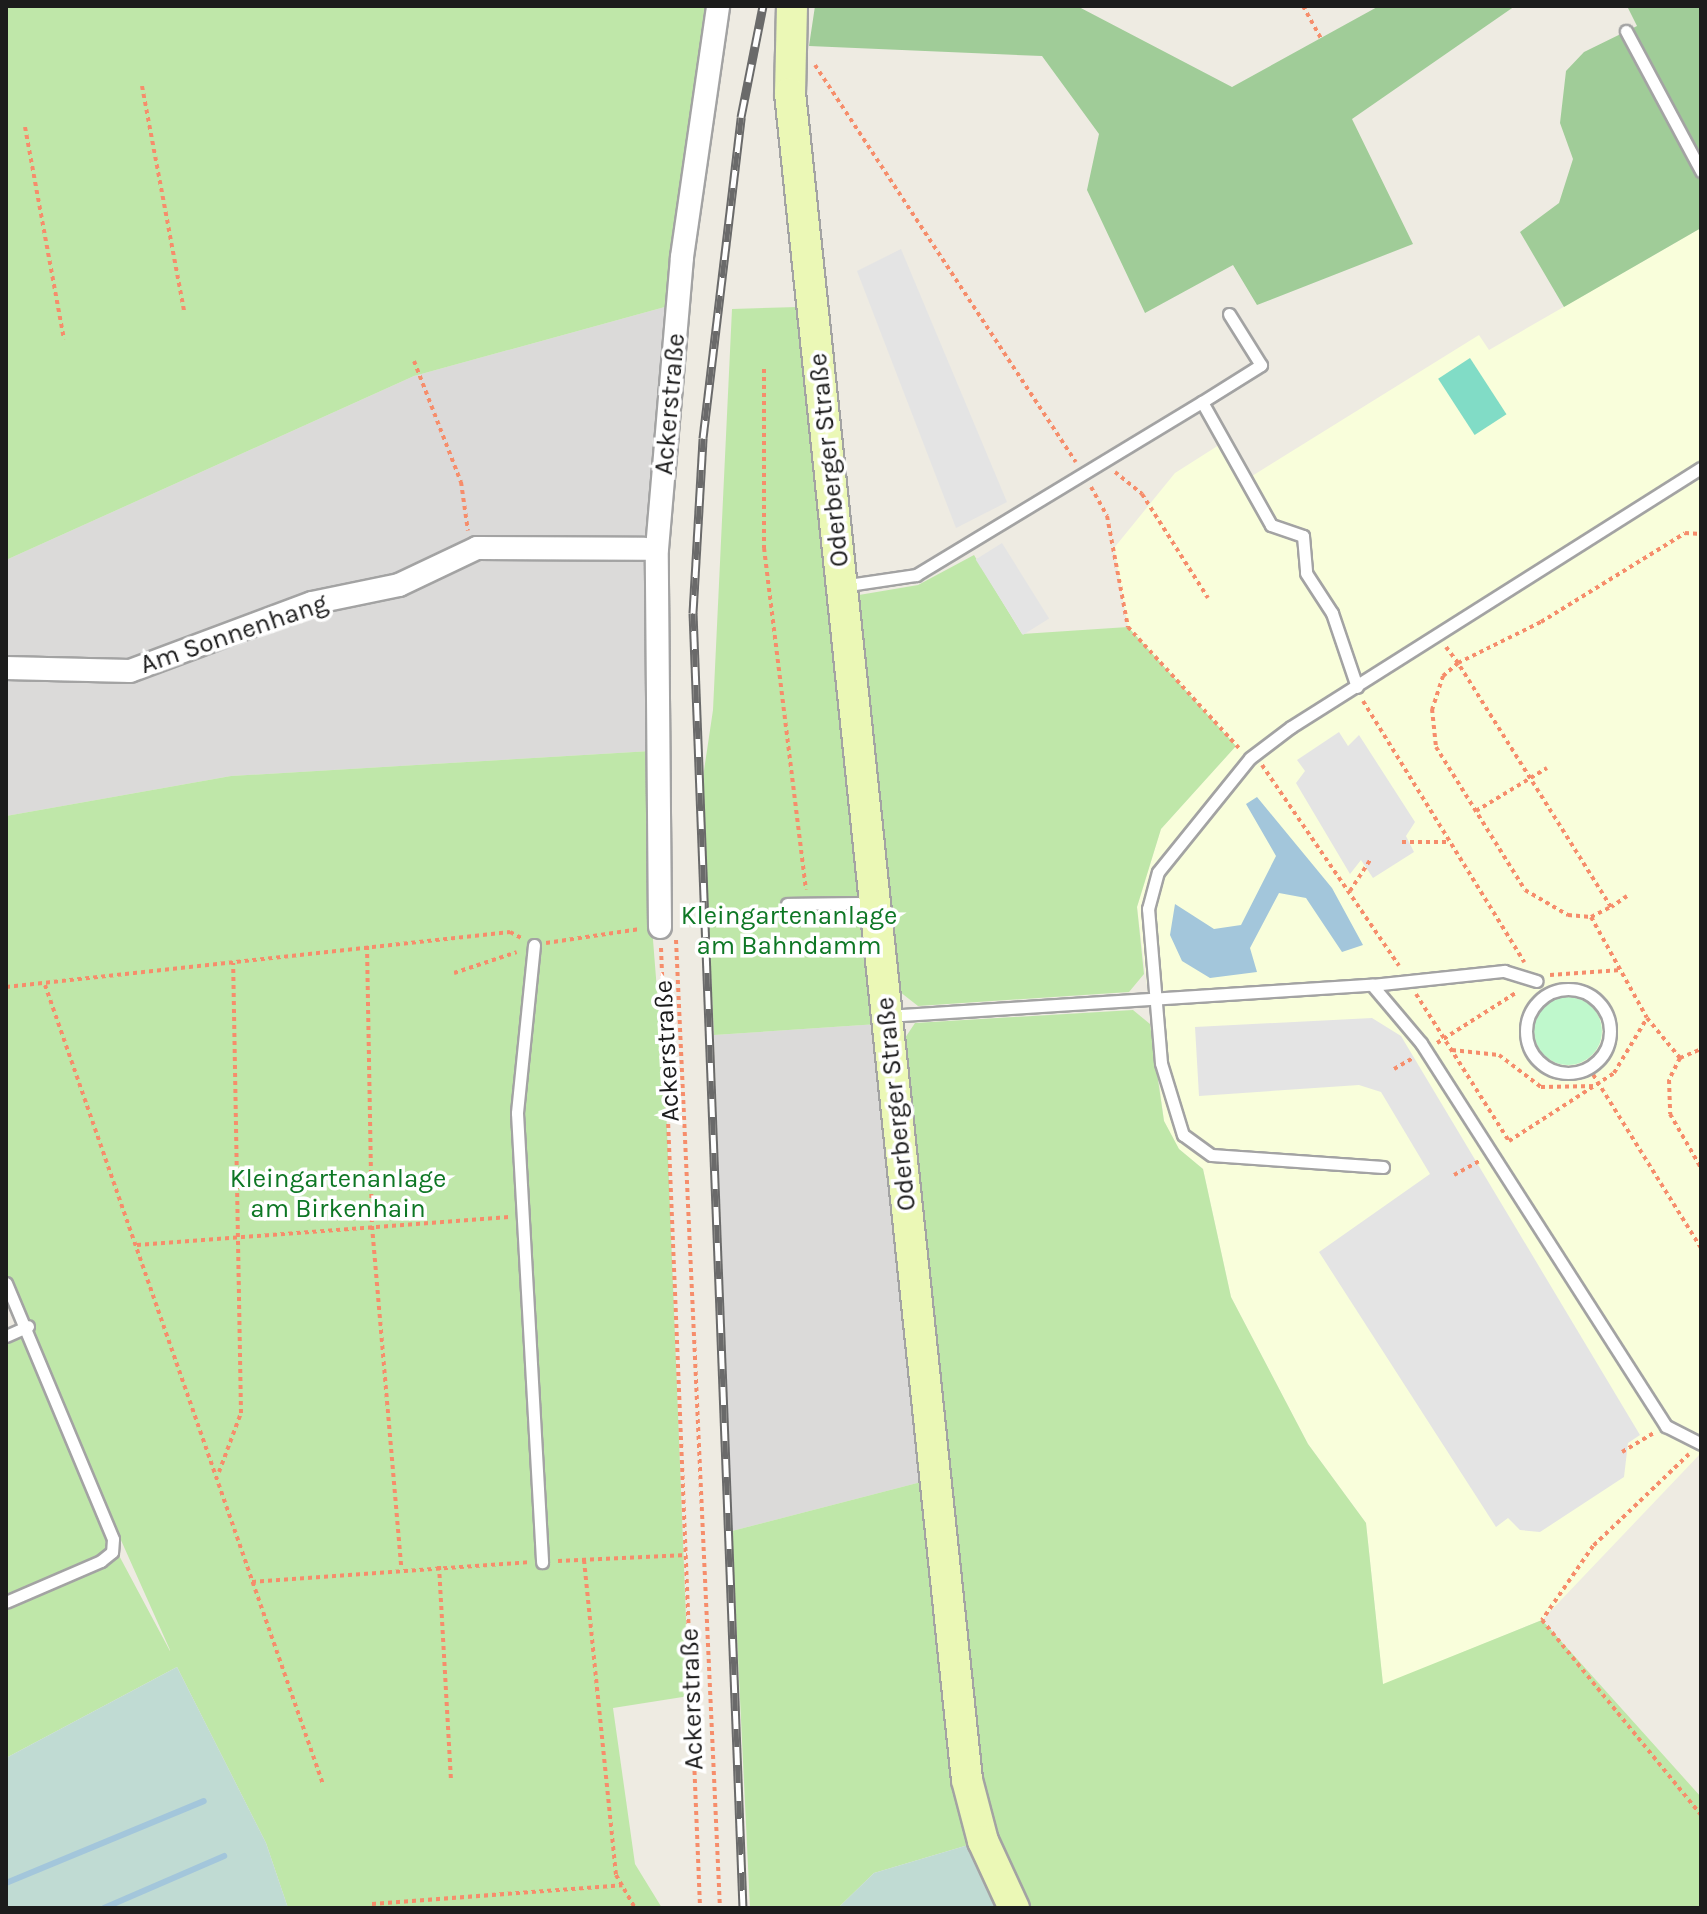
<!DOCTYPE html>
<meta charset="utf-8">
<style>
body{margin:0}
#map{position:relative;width:1707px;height:1914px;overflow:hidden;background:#eeebe2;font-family:Karla,sans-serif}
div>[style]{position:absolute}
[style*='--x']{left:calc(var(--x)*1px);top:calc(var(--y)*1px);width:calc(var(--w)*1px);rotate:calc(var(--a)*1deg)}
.residential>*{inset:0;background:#dbdad9}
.education>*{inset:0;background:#f9fedb}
.grass>*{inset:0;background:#bfe7a9}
.forest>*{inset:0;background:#a0cc98}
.wetland>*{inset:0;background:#c0dbd3}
.park>*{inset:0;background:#bff8cc}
.round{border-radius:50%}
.pitch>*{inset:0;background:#81dcc6;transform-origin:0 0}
.parking>*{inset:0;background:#e4e4e4;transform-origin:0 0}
.water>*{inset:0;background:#a3c6db}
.stream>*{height:6px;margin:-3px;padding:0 3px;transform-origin:3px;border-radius:3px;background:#a3c6db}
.path>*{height:4px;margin-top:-2px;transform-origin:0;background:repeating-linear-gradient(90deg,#f68d6b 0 4px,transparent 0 8px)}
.roads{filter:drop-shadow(2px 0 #a3a3a3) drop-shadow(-2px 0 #a3a3a3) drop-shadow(0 2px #a3a3a3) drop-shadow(0 -2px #a3a3a3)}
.service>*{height:11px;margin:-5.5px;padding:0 5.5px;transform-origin:5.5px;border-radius:5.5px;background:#fff}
.service>.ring{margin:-5.5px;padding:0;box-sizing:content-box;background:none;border:11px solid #fff;border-radius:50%}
.minor>*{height:22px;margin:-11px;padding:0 11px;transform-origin:11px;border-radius:11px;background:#fff}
.secondary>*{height:30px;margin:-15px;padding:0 15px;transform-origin:15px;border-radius:15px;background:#ebf8b6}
.rail>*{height:9px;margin-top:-4.5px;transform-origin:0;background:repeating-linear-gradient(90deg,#fff 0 18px,#6a6a6a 0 36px);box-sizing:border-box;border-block:2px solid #6a6a6a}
span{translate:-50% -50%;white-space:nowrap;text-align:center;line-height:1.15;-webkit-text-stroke:7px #fff;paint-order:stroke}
.street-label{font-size:26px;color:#1c1c1c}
.park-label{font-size:26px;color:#0e7725}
.frame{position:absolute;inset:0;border:8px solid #1c1c1c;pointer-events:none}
</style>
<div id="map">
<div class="residential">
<div style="clip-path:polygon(672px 305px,651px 751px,231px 776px,6px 816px,6px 560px,414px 376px)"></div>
<div style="clip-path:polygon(878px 1024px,925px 1481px,732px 1531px,714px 1035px)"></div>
</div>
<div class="education">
<div style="clip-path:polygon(1701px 228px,1701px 1453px,1542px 1620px,1383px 1685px,1366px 1523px,1308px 1444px,1231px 1297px,1203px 1169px,1179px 1149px,1164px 1121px,1137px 907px,1161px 829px,1236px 746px,1128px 627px,1114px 548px,1175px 473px,1230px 438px,1252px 476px,1479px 335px,1489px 350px)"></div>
</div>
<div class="grass">
<div style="clip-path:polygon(6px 6px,710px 6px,672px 305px,414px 376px,6px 560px)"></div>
<div style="clip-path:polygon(798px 307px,878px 1024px,714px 1035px,702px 784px,713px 710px,732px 309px)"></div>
<div style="clip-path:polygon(974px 555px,1022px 634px,1128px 627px,1236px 746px,1161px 829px,1137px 907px,1144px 974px,1129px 992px,918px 1006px,895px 988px,853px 596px,918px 585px)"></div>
<div style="clip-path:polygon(evenodd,651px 751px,652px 927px,666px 1105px,689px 1696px,613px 1708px,635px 1864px,662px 1908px,288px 1908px,266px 1843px,177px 1667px,6px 1758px,6px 1344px,31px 1333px,6px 1282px,6px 816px,231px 776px,651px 751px,91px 1473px,170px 1650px,170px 1651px,107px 1533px,91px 1473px)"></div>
<div style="clip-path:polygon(1133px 1010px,1150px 1024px,1164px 1121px,1179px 1149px,1203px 1169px,1231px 1297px,1308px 1444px,1366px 1523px,1383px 1684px,1542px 1620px,1701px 1797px,1701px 1908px,1030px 1908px,995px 1836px,976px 1769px,897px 1050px,915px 1023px)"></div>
<div style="clip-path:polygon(925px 1481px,975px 1843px,874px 1873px,838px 1908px,750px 1908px,732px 1531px)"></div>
</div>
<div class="forest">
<div style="clip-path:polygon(815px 6px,1077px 6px,1232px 87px,1379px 6px,1515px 6px,1352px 119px,1413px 244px,1257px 305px,1233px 265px,1145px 313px,1087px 190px,1099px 134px,1042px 56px,809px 46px)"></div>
<div style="clip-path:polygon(1627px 6px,1701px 6px,1701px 228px,1564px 307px,1520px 232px,1559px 203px,1573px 159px,1560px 123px,1566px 71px,1584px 52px,1637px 26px)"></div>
</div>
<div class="wetland">
<div style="clip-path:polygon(177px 1667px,266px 1843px,288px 1908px,6px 1908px,6px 1758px)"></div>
<div style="clip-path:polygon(975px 1843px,995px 1908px,838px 1908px,874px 1873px)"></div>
</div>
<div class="park">
<div class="round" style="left:1534px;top:997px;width:68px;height:68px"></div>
</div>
<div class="pitch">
<div style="left:1470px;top:358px;width:67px;height:38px;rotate:57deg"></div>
</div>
<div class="parking">
<div style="clip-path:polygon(901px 249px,1007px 502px,956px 528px,857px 271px)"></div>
<div style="left:1002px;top:543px;width:89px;height:31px;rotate:58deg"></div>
<div style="clip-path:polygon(1339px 732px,1348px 746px,1359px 735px,1415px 822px,1406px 836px,1414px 852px,1373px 878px,1361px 860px,1350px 874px,1296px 783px,1305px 771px,1297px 760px)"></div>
<div style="clip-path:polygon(1372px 1018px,1401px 1036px,1640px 1435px,1628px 1443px,1624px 1477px,1540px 1532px,1520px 1530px,1508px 1518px,1496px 1527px,1319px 1252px,1430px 1174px,1381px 1092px,1359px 1085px,1199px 1096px,1195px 1027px)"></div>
</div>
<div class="water">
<div style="clip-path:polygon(1257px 797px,1332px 888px,1363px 945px,1342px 952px,1306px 898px,1279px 893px,1250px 948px,1257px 972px,1210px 978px,1182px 961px,1170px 935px,1175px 904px,1214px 929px,1241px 925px,1276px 856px,1246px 804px)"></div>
</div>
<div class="stream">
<div style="--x:6;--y:1883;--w:214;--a:-22.5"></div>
<div style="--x:104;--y:1908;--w:131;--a:-23.4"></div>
</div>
<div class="path">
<div style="--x:1303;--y:6;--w:37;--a:61"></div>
<div style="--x:815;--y:65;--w:475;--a:56.7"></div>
<div style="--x:142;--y:86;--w:229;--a:79.4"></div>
<div style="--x:25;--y:127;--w:216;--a:79.6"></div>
<div style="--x:414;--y:361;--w:130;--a:68.8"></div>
<div style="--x:461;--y:482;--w:49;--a:81.9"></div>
<div style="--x:764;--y:369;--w:179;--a:90"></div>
<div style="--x:764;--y:548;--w:344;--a:83"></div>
<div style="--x:1115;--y:472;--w:35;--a:39"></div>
<div style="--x:1142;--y:494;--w:123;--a:57.6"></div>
<div style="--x:1091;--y:487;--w:33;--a:61"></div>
<div style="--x:1107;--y:516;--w:113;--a:79.3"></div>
<div style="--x:1128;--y:627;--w:164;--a:47.5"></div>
<div style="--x:1446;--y:647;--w:20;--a:53"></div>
<div style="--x:1458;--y:663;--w:20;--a:139"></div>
<div style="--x:1443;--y:676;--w:35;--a:108"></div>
<div style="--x:1432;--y:709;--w:38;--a:84"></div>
<div style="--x:1436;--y:747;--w:168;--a:58.1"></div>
<div style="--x:1525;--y:890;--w:50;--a:30.2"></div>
<div style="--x:1568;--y:915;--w:23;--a:5"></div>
<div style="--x:1591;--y:917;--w:22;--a:-27"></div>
<div style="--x:1363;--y:701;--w:307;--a:58.3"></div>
<div style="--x:1262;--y:765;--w:243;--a:55.7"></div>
<div style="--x:1476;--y:811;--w:83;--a:-31.2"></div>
<div style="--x:1402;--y:842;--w:47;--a:0"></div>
<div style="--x:1350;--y:891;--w:37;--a:-57"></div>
<div style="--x:1627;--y:896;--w:19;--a:145"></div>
<div style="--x:1611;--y:907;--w:288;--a:-122.1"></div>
<div style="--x:1458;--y:663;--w:93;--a:-26.3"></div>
<div style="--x:1541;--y:622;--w:169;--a:-31.7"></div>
<div style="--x:1685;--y:533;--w:16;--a:4"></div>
<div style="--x:1591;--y:917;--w:115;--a:61"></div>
<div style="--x:1647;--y:1018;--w:52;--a:50.5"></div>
<div style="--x:1680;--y:1058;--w:23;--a:-23"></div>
<div style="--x:676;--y:940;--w:969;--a:87.4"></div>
<div style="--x:546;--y:943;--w:95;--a:-8.5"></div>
<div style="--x:367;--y:946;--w:280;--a:89"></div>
<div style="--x:372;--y:1226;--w:342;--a:85.1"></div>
<div style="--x:661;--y:948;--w:961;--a:87.67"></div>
<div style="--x:454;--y:973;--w:66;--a:-18.4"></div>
<div style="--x:1550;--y:975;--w:71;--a:-4"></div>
<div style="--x:45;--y:985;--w:846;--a:70.82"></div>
<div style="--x:6;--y:987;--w:507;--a:-6.23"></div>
<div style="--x:510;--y:932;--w:15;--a:28"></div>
<div style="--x:1416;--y:994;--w:174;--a:57.7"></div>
<div style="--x:1437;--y:1043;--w:95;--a:-32.5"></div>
<div style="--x:1452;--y:1050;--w:47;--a:6.1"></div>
<div style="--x:1499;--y:1055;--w:53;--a:37.3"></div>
<div style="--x:1541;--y:1087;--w:56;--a:-1"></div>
<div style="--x:1680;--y:1058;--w:25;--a:117"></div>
<div style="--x:1669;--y:1080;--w:34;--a:88"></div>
<div style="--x:1670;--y:1114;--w:62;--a:60.1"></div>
<div style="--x:1589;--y:1068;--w:212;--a:58.1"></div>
<div style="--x:1394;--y:1069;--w:22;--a:-30"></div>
<div style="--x:1509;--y:1141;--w:125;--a:-32.9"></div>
<div style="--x:1614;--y:1073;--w:64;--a:-59"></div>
<div style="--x:1454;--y:1175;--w:29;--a:-29"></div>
<div style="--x:137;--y:1245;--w:373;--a:-4.3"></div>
<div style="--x:1622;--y:1452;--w:37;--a:-31"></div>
<div style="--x:1689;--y:1454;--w:133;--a:136.2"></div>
<div style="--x:1593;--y:1546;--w:90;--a:124.6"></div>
<div style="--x:1542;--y:1620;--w:252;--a:50.8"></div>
<div style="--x:219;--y:1472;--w:63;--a:-69.6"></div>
<div style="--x:241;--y:1413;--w:450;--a:-91"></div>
<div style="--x:584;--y:1560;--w:317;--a:84.2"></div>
<div style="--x:616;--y:1875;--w:38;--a:60"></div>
<div style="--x:558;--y:1561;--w:129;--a:-2.7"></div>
<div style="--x:439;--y:1566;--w:216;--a:86.8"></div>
<div style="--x:252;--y:1582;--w:278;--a:-4.1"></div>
<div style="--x:372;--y:1904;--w:251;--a:-4.3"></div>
</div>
<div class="roads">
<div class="service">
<div style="--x:1626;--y:31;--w:159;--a:61.8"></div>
<div style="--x:1229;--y:314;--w:60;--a:57.9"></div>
<div style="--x:1261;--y:365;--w:70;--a:147.9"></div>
<div style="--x:1202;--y:402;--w:141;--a:60.7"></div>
<div style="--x:1271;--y:525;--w:34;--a:19"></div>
<div style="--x:1303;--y:536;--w:37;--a:85"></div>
<div style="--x:1306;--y:573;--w:48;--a:57"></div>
<div style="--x:1332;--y:613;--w:78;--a:71.3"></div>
<div style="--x:842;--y:586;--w:75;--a:-8.5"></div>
<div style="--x:916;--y:575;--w:334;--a:-31.2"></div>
<div style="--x:787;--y:904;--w:87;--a:-0.7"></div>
<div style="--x:534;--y:945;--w:169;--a:95.8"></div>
<div style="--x:517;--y:1113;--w:450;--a:86.8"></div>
<div style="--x:1372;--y:985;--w:133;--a:-6.1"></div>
<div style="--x:1504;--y:971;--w:34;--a:17"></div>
<div class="ring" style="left:1526px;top:989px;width:73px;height:73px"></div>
<div style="--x:888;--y:1016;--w:485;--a:-3.7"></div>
<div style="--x:1372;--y:985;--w:76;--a:49.8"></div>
<div style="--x:1421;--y:1043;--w:455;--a:57.4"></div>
<div style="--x:1666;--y:1426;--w:39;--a:27"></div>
<div style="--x:1383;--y:1167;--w:172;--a:-176"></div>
<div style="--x:1211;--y:1155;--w:34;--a:-144"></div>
<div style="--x:1183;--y:1135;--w:75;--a:-107"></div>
<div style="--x:1161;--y:1063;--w:155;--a:-94.8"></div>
<div style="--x:1148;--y:909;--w:38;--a:-75"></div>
<div style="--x:1158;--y:872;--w:146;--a:-51.1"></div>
<div style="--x:1250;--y:758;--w:51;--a:-37.1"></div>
<div style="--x:1291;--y:727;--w:485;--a:-32.3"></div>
<div style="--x:6;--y:1283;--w:277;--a:67.3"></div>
<div style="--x:113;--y:1539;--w:13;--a:94"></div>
<div style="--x:112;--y:1552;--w:14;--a:141"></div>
<div style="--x:101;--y:1561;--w:103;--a:156.7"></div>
<div style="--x:6;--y:1336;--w:24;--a:-24"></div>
</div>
<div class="minor">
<div style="--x:6;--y:668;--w:124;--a:1.4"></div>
<div style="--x:130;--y:671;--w:194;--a:-20.5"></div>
<div style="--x:312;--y:603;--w:89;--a:-11.7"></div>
<div style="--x:399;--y:585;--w:86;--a:-25.4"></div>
<div style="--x:477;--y:548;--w:167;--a:0.3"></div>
<div style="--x:660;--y:927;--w:378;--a:-90.5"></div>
<div style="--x:657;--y:549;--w:293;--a:-85.1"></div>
<div style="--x:682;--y:257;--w:254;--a:-81.8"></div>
</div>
<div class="secondary">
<div style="--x:792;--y:6;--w:87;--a:91.3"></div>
<div style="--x:790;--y:93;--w:1696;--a:84.01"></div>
<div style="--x:967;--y:1780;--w:63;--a:75.3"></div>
<div style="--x:983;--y:1841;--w:74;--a:65.2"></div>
</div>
</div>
<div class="rail">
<div style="--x:743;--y:1908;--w:1296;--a:-92.21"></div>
<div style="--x:693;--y:613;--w:175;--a:-86.7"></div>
<div style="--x:703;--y:438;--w:323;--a:-83.2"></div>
<div style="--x:741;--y:117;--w:113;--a:-78.8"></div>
</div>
<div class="street-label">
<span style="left:670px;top:404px;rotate:-85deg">Ackerstraße</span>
<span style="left:829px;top:460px;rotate:-96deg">Oderberger Straße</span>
<span style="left:234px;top:634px;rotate:-19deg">Am Sonnenhang</span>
<span style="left:667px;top:1051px;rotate:-93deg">Ackerstraße</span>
<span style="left:896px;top:1104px;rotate:-96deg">Oderberger Straße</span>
<span style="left:692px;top:1699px;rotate:-92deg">Ackerstraße</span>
</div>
<div class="park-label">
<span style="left:789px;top:931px">Kleingartenanlage<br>am Bahndamm</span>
<span style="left:338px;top:1194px">Kleingartenanlage<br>am Birkenhain</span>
</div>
<div class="frame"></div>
</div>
